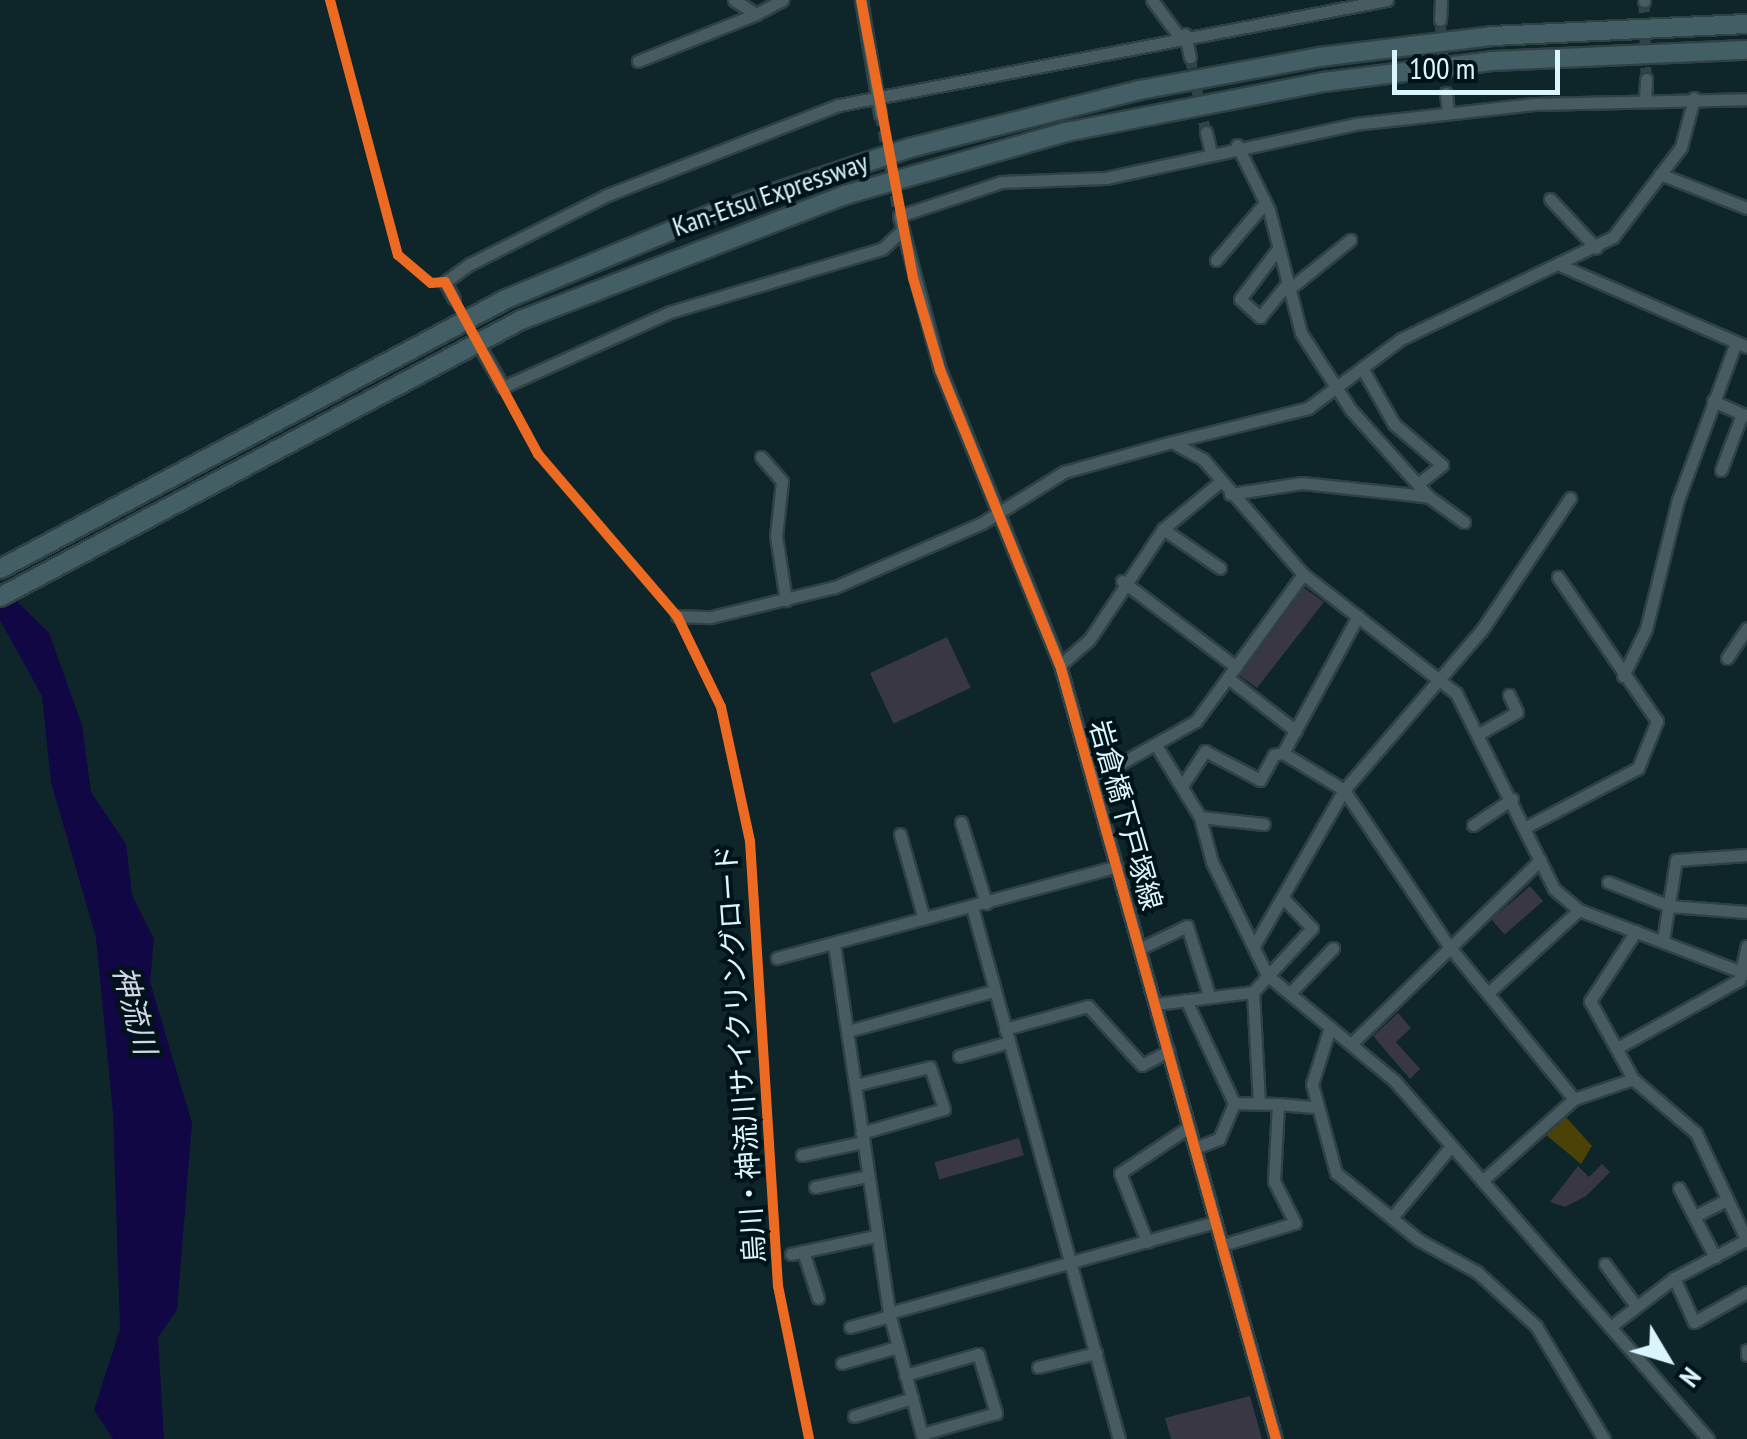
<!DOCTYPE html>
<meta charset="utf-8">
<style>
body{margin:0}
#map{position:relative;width:1747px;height:1439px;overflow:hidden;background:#0e252a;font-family:"PT Sans Narrow","Noto Sans JP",sans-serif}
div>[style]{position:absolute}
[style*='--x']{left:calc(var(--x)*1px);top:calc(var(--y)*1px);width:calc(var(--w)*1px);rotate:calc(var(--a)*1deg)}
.green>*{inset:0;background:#4a4206}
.water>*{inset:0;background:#110745}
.building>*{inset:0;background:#383743;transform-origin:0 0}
.minor-tunnel>*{height:11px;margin-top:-5.5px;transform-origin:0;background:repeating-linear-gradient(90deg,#2d444a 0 11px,transparent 0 16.5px)}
.roads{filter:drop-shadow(2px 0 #304145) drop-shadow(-2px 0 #304145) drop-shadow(0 2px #304145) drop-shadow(0 -2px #304145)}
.minor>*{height:11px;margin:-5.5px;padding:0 5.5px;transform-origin:5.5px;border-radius:5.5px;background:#485b61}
.highway>*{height:18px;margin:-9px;padding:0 9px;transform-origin:9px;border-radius:9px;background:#445e65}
.cycleway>*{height:10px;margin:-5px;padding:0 5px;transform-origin:5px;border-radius:5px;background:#ed6a23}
span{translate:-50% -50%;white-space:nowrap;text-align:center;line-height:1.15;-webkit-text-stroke:8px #001319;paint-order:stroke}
.street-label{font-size:28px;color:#daf5fd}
.water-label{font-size:30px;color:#d4d7ec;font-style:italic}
.north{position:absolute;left:1617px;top:1309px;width:100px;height:100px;-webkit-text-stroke:8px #001319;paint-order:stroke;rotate:128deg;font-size:28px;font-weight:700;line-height:40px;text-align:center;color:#daf5fd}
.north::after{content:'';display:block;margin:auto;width:35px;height:45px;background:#daf5fd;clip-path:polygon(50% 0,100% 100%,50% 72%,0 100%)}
.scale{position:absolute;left:1392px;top:50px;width:168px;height:45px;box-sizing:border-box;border:5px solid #daf5fd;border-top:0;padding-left:12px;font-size:30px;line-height:35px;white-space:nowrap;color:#daf5fd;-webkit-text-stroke:8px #001319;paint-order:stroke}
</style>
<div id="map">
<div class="green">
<div style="clip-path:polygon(1565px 1116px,1592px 1146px,1581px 1164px,1545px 1134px)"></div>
</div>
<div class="water">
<div style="clip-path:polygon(0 585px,49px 633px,82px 725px,91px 792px,126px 844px,132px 895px,154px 939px,150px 982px,192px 1123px,177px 1310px,158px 1337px,164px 1439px,113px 1439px,94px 1410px,120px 1329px,113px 1113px,96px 938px,51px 782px,42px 696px,0 620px)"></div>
</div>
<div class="building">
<div style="clip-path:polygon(1304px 588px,1324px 602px,1257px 688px,1240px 676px)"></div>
<div style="left:947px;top:637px;width:56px;height:85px;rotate:65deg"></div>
<div style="left:1530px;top:886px;width:20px;height:51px;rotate:49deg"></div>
<div style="clip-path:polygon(1398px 1013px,1411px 1028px,1396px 1042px,1420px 1069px,1410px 1079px,1373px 1036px)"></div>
<div style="left:1019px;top:1138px;width:18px;height:88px;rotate:74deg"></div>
<div style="clip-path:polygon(1602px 1164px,1610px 1172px,1586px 1196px,1565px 1207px,1550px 1202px,1578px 1166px,1589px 1177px)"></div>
<div style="clip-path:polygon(1250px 1396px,1262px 1439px,1171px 1439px,1165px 1418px)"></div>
</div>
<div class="minor-tunnel">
<div style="--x:1644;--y:1;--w:78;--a:88.5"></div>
<div style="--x:1440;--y:20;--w:73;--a:85.3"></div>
<div style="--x:1190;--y:57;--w:77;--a:78"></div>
<div style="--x:880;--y:114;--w:104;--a:79.4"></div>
<div style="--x:454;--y:299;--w:53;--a:62"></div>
</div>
<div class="roads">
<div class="minor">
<div style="--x:734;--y:0;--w:26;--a:32"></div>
<div style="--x:756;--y:14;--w:30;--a:-28"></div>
<div style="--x:861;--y:0;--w:116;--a:80.5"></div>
<div style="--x:1152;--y:0;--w:44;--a:53.4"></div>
<div style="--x:1644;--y:1;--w:1;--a:-90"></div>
<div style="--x:1440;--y:20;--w:20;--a:-87"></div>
<div style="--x:1185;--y:34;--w:24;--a:78"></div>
<div style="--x:638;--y:61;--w:127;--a:-21.7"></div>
<div style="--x:1446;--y:93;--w:19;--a:84"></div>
<div style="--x:1645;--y:100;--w:21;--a:-87"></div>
<div style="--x:1206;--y:132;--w:18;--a:77"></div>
<div style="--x:1237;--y:145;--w:72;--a:63.8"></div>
<div style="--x:1269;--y:210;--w:127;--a:75.4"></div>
<div style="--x:1301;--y:333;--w:92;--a:57"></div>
<div style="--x:1351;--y:410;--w:117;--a:48.1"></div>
<div style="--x:1660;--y:174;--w:93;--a:21.3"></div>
<div style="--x:1550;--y:199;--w:67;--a:46.8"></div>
<div style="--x:1277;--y:250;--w:61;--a:127.1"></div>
<div style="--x:1240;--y:299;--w:27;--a:42"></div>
<div style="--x:1260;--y:317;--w:41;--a:-50.9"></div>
<div style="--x:1216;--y:260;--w:75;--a:-49.3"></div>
<div style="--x:1562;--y:266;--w:202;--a:23.6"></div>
<div style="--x:1288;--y:290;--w:80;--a:-38.9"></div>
<div style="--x:454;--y:299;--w:19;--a:-118"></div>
<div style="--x:445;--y:282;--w:31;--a:-36"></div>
<div style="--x:470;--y:264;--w:151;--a:-26.7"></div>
<div style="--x:605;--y:196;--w:251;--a:-21.3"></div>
<div style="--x:839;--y:105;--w:558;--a:-10.85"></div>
<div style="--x:484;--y:354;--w:38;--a:60"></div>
<div style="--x:503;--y:387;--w:183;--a:-24.2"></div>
<div style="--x:670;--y:312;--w:221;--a:-16.6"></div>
<div style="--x:882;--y:249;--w:25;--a:-43"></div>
<div style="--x:1362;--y:368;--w:64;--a:60.3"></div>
<div style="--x:1394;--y:424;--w:63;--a:40.5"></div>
<div style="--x:1442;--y:465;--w:29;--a:142"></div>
<div style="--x:1713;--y:401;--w:36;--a:24"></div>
<div style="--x:1172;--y:442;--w:140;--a:-14"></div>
<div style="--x:1308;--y:408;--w:116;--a:-36.6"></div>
<div style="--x:1401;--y:339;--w:235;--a:-25.7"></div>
<div style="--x:1613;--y:237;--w:113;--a:-52.9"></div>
<div style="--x:1681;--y:147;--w:51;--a:-75.1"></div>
<div style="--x:761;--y:457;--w:32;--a:49"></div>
<div style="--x:782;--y:481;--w:55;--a:96.2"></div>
<div style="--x:776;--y:536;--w:65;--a:81.1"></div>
<div style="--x:1721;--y:470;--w:60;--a:-69.4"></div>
<div style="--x:1230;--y:494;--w:73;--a:-8.7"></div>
<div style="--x:1302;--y:483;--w:105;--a:6"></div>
<div style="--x:1406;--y:494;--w:23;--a:7"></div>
<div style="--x:1429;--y:497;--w:43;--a:35.5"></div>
<div style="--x:1163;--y:529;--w:69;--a:34.4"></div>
<div style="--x:1122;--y:581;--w:143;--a:37"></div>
<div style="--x:677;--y:616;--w:34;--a:2"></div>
<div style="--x:711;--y:617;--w:128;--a:-13.6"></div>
<div style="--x:835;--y:587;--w:160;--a:-23.5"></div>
<div style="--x:982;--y:523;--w:97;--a:-31.9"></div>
<div style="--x:1064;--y:472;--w:112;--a:-15.5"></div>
<div style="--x:1172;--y:442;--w:35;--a:29"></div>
<div style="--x:1203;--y:459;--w:152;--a:49"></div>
<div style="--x:1303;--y:574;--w:194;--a:37.9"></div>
<div style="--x:1456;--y:693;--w:219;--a:63.4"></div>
<div style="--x:1554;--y:889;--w:33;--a:40"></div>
<div style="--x:1579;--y:910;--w:180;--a:20.9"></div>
<div style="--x:1727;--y:658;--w:36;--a:-56"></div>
<div style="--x:1060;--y:665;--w:38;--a:-41"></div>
<div style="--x:1089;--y:640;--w:133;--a:-56.3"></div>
<div style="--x:1163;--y:529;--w:75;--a:-39.6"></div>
<div style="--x:1623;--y:676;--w:52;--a:-63.9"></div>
<div style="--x:1646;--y:629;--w:133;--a:-76.1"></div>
<div style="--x:1678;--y:500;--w:168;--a:-69.8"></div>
<div style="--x:1228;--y:678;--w:86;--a:37.9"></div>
<div style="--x:1482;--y:732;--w:40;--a:-29.7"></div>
<div style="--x:1517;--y:712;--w:19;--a:-115"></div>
<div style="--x:1157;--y:747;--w:82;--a:58.4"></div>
<div style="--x:1200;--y:817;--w:47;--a:75.1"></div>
<div style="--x:1212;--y:862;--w:126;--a:64"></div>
<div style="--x:1267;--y:975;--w:165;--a:39.6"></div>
<div style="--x:1394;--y:1080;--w:477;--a:48.8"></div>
<div style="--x:1283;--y:753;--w:156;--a:-61.3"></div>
<div style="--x:1093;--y:779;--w:118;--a:-29.4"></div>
<div style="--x:1196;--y:721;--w:182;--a:-53.9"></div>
<div style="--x:1182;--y:786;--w:42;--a:-56.7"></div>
<div style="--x:1205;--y:751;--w:62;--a:27.8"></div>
<div style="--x:1260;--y:780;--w:29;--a:-61"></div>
<div style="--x:1274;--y:755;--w:9;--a:-13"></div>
<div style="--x:1283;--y:753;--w:71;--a:31.2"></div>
<div style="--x:1344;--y:790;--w:187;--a:56.1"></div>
<div style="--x:1448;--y:945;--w:199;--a:50.7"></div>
<div style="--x:1200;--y:817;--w:64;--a:6.2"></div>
<div style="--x:961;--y:822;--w:85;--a:72.8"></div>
<div style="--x:1473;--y:825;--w:47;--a:-33.7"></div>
<div style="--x:1526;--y:827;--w:127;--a:-27.8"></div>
<div style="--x:1638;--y:768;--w:51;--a:-68"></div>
<div style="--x:1657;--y:721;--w:175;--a:-124.5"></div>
<div style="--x:900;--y:834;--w:88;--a:74.2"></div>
<div style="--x:1608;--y:882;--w:66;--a:21.5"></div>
<div style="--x:1669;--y:906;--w:78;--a:4.4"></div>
<div style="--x:972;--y:907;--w:552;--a:74.55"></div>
<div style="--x:1636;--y:931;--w:84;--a:123.3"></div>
<div style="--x:1590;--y:1001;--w:89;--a:61.1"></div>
<div style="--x:1633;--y:1079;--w:83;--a:40.6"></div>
<div style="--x:1696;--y:1133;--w:119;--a:64.7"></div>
<div style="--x:1663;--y:940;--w:81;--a:-80.8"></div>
<div style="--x:1676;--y:860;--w:71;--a:-4"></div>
<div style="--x:834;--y:944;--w:373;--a:81.5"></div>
<div style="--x:889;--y:1313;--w:131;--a:74.9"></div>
<div style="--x:1255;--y:944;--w:178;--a:-60"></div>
<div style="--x:1344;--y:790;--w:210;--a:-49.3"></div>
<div style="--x:1481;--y:631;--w:160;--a:-56.2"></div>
<div style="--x:1141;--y:948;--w:51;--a:-25.6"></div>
<div style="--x:1187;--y:926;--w:72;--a:72.3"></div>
<div style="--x:777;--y:958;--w:352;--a:-15.1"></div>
<div style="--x:1253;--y:992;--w:87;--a:-47.3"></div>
<div style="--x:1312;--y:928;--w:42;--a:-134"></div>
<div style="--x:1291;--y:992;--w:61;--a:-46.3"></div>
<div style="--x:1488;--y:993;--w:123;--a:-42.4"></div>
<div style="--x:1186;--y:1000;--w:114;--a:65"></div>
<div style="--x:1156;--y:1004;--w:98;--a:-7.1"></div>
<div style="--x:1253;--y:992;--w:111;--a:86.9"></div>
<div style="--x:1330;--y:1027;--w:60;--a:107.5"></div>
<div style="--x:1312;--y:1084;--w:92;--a:74.9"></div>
<div style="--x:1336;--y:1173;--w:107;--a:38.9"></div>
<div style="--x:1419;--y:1240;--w:66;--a:28.9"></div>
<div style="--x:1477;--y:1272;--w:80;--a:42.5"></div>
<div style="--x:1536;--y:1326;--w:132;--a:59"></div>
<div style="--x:1005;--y:1029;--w:86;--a:-15.5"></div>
<div style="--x:1088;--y:1006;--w:80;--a:47.5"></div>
<div style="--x:1142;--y:1065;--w:30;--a:-28"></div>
<div style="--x:848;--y:1031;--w:150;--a:-15.4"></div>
<div style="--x:1351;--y:1044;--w:264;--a:-44.2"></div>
<div style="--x:1617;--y:1048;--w:140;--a:-29.1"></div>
<div style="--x:1739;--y:980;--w:35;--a:-77"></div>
<div style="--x:959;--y:1056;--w:52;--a:-15.6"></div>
<div style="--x:855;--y:1085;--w:77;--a:-13.5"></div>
<div style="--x:930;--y:1067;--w:44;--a:71.6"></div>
<div style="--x:944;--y:1109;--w:86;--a:163.9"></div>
<div style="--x:1195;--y:1148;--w:26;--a:-21"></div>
<div style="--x:1219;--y:1139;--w:39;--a:-67"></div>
<div style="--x:1234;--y:1103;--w:44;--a:1.3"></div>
<div style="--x:802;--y:1155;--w:62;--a:-12"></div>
<div style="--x:1482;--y:1181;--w:123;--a:-41.7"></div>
<div style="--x:1574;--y:1099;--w:62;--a:-18.7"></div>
<div style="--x:815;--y:1187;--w:53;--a:-11.9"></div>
<div style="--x:1679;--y:1188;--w:78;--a:62.4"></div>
<div style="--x:1394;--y:1215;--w:89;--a:-50.4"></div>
<div style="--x:1695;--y:1216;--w:35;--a:-27"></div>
<div style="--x:1147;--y:1242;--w:74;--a:-111.4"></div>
<div style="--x:1120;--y:1173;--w:83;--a:-33.7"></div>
<div style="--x:1222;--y:1245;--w:76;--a:-16.8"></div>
<div style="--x:1295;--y:1223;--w:47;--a:-116.6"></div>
<div style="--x:1274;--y:1181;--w:77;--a:-87"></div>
<div style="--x:1278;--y:1104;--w:36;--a:5"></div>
<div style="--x:803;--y:1251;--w:49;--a:72.3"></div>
<div style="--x:791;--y:1254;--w:87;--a:-12"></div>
<div style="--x:1605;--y:1264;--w:52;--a:53.6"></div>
<div style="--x:1674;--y:1278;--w:48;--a:65.6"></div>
<div style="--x:1694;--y:1322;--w:61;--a:-29.5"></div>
<div style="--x:889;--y:1313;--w:339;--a:-15.6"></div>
<div style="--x:850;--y:1327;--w:41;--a:-15.4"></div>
<div style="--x:1610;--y:1327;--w:81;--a:-37.4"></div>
<div style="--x:1674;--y:1278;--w:81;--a:-27.8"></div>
<div style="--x:1747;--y:1350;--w:5;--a:90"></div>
<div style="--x:842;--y:1363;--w:57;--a:-16.2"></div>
<div style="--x:1038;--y:1367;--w:60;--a:-13.6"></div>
<div style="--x:905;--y:1375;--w:76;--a:-16"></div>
<div style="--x:978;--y:1354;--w:62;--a:73"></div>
<div style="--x:996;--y:1413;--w:77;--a:164.2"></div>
<div style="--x:854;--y:1416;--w:61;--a:-17.2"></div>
<div style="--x:1276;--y:1439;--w:804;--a:-105.59"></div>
<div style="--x:1060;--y:665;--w:318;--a:-112.1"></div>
<div style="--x:940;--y:370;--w:159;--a:-104.9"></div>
<div style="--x:899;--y:216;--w:108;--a:-18.4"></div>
<div style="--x:1001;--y:182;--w:105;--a:-2.2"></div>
<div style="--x:1106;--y:178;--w:255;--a:-12.2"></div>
<div style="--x:1355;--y:124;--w:180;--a:-6.4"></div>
<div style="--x:1534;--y:104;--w:213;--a:-1.3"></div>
</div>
<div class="highway">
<div style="--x:0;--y:569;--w:574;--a:-28.08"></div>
<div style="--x:506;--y:299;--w:225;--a:-22.5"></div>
<div style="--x:714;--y:213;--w:206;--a:-18.4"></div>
<div style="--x:909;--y:148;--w:238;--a:-14.1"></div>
<div style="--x:1140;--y:90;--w:182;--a:-10.4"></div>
<div style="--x:1319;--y:57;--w:174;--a:-6.9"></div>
<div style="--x:1492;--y:36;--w:255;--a:-2.7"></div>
<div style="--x:0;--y:597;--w:590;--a:-28"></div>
<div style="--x:521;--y:320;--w:347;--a:-21.1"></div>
<div style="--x:845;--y:195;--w:230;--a:-15.9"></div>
<div style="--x:1066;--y:132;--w:263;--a:-11"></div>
<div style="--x:1324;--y:82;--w:169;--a:-7.1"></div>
<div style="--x:1492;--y:61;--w:255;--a:-2.5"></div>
</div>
</div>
<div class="cycleway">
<div style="--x:330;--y:0;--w:264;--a:75.1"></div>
<div style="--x:398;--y:255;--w:43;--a:40.3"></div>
<div style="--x:431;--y:283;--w:14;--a:-4"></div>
<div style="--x:445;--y:282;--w:196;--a:61.6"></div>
<div style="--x:538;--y:454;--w:213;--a:49.4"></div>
<div style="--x:677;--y:616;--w:101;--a:64.2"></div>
<div style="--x:721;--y:707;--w:137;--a:77.8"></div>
<div style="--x:750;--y:841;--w:446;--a:86.4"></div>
<div style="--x:778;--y:1286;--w:156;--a:78.5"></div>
<div style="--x:861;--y:0;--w:283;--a:79.4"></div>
<div style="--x:913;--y:278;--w:96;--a:73.6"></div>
<div style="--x:940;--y:370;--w:318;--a:67.9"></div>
<div style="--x:1060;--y:665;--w:804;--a:74.41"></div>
</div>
<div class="street-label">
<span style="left:770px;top:194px;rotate:-19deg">Kan-Etsu Expressway</span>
<span style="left:1126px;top:815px;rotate:74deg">岩倉橋下戸塚線</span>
<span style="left:740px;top:1054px;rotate:-94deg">烏川・神流川サイクリングロード</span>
</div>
<div class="water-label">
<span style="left:135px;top:1010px;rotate:75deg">神流川</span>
</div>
<div class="north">N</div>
<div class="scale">100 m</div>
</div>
